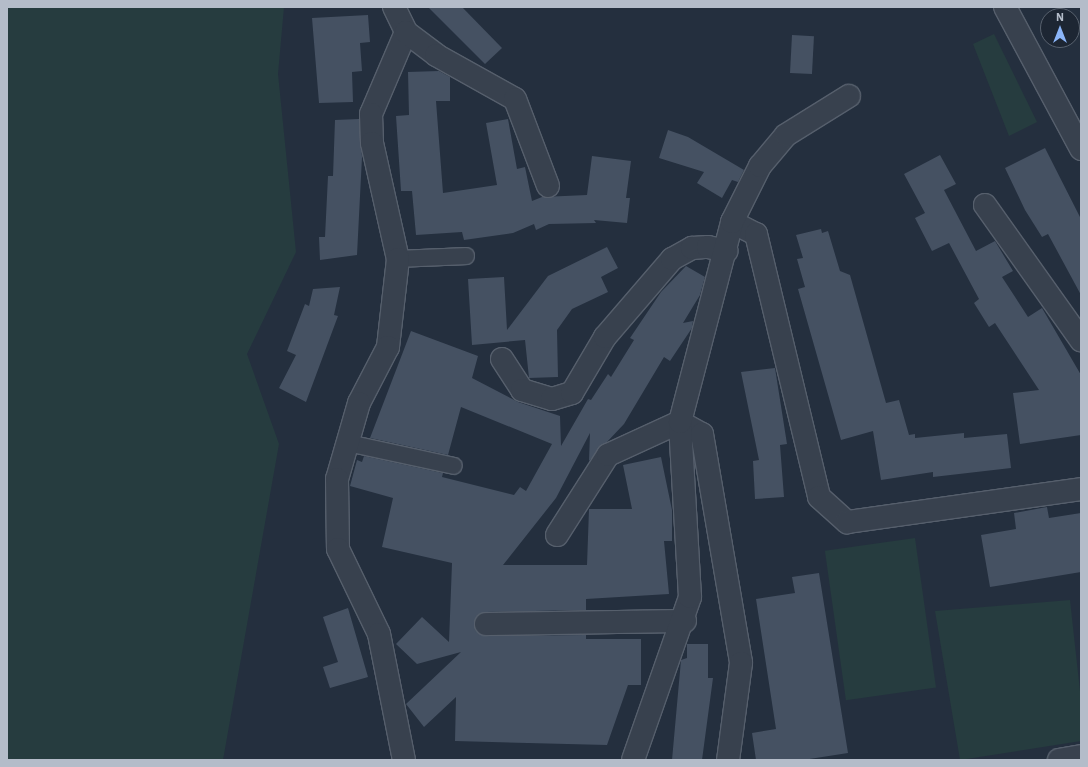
<!DOCTYPE html>
<style>
body{margin:0}
#map{position:relative;width:1088px;height:767px;overflow:hidden;background:#242f3e;font-family:"IBM Plex Sans",sans-serif}
div>[style]{position:absolute}
[style*='--x']{left:calc(var(--x)*1px);top:calc(var(--y)*1px);width:calc(var(--w)*1px);rotate:calc(var(--a)*1deg)}
.green>*{inset:0;background:#263c3f;transform-origin:0 0}
.building>*{inset:0;background:#455162;transform-origin:0 0}
.roads{filter:drop-shadow(1px 0 #565f6c) drop-shadow(-1px 0 #565f6c) drop-shadow(0 1px #565f6c) drop-shadow(0 -1px #565f6c)}
.service>*{height:16px;margin:-8px;padding:0 8px;transform-origin:8px;border-radius:8px;background:#38414e}
.minor>*{height:22px;margin:-11px;padding:0 11px;transform-origin:11px;border-radius:11px;background:#38414e}
span{translate:-50% -50%;white-space:nowrap;text-align:center;line-height:1.15;-webkit-text-stroke:3px #1d2633;paint-order:stroke}
.frame{position:absolute;inset:0;border:8px solid #b4bcc9;pointer-events:none}
.north{position:absolute;left:1040px;top:8px;width:40px;height:40px;box-sizing:border-box;background:#1d2633;border:1px solid #59626f;border-radius:50%;rotate:0deg;font-size:11px;font-weight:700;line-height:16px;text-align:center;color:#b4bcc9}
.north::after{content:'';display:block;margin:auto;width:14px;height:18px;background:#8ab4f8;clip-path:polygon(50% 0,100% 100%,50% 72%,0 100%)}
</style>
<div id="map">
<div class="green">
<div style="clip-path:polygon(7px 7px,284px 7px,278px 74px,296px 252px,247px 354px,279px 444px,223px 760px,7px 760px)"></div>
<div style="clip-path:polygon(994px 34px,1037px 122px,1009px 136px,973px 44px)"></div>
<div style="left:915px;top:538px;width:151px;height:91px;rotate:82deg"></div>
<div style="clip-path:polygon(1070px 600px,1081px 700px,1081px 741px,960px 760px,935px 611px)"></div>
</div>
<div class="building">
<div style="clip-path:polygon(428px 7px,462px 7px,502px 48px,485px 64px)"></div>
<div style="clip-path:polygon(368px 15px,370px 42px,360px 43px,362px 71px,352px 72px,353px 102px,319px 103px,312px 18px)"></div>
<div style="left:792px;top:35px;width:22px;height:38px;rotate:3deg"></div>
<div style="clip-path:polygon(439px 71px,450px 77px,450px 101px,436px 101px,443px 193px,497px 185px,486px 123px,508px 119px,517px 169px,525px 167px,532px 201px,542px 197px,587px 195px,592px 156px,631px 161px,626px 198px,630px 198px,627px 223px,594px 220px,596px 223px,549px 224px,536px 230px,534px 224px,513px 233px,464px 240px,462px 232px,416px 235px,412px 191px,401px 191px,396px 116px,409px 115px,408px 72px)"></div>
<div style="clip-path:polygon(359px 119px,362px 157px,357px 255px,320px 260px,319px 237px,325px 237px,328px 176px,333px 176px,335px 120px)"></div>
<div style="clip-path:polygon(668px 130px,688px 137px,744px 170px,738px 182px,732px 180px,722px 198px,697px 183px,704px 172px,659px 158px)"></div>
<div style="clip-path:polygon(1045px 148px,1081px 219px,1081px 295px,1048px 234px,1042px 237px,1025px 210px,1005px 168px)"></div>
<div style="clip-path:polygon(940px 155px,956px 184px,944px 190px,976px 251px,995px 241px,1013px 271px,1002px 277px,1028px 317px,1042px 308px,1081px 375px,1081px 435px,1020px 444px,1013px 393px,1039px 390px,995px 323px,989px 327px,974px 303px,979px 299px,949px 243px,932px 251px,915px 218px,925px 213px,904px 174px)"></div>
<div style="clip-path:polygon(821px 229px,822px 233px,828px 231px,840px 271px,850px 275px,886px 403px,899px 400px,909px 435px,915px 434px,915px 438px,964px 433px,964px 438px,1007px 434px,1011px 468px,933px 477px,933px 472px,881px 480px,873px 431px,841px 440px,798px 289px,805px 287px,797px 259px,803px 258px,796px 235px)"></div>
<div style="clip-path:polygon(607px 247px,618px 268px,601px 277px,608px 292px,572px 309px,557px 330px,558px 377px,529px 378px,525px 340px,472px 345px,468px 279px,504px 277px,507px 330px,548px 276px)"></div>
<div style="clip-path:polygon(686px 266px,705px 277px,700px 295px,683px 323px,693px 321px,692px 328px,670px 361px,664px 357px,624px 424px,589px 461px,590px 433px,556px 498px,503px 565px,587px 565px,589px 509px,632px 509px,623px 465px,661px 457px,672px 510px,672px 541px,664px 541px,669px 594px,586px 599px,586px 610px,486px 612px,479px 614px,474px 624px,476px 631px,486px 636px,586px 635px,586px 639px,641px 639px,641px 685px,628px 685px,607px 745px,455px 741px,456px 697px,424px 727px,406px 704px,461px 652px,417px 664px,396px 644px,422px 617px,449px 642px,452px 563px,382px 547px,393px 498px,350px 486px,357px 460px,362px 462px,364px 456px,443px 473px,442px 477px,514px 495px,520px 487px,526px 491px,552px 444px,461px 407px,448px 455px,370px 438px,411px 331px,478px 356px,472px 378px,518px 402px,560px 416px,561px 446px,588px 399px,591px 400px,608px 374px,611px 377px,634px 340px,630px 338px,661px 292px)"></div>
<div style="clip-path:polygon(340px 287px,334px 315px,338px 316px,306px 402px,279px 388px,296px 355px,287px 351px,305px 304px,309px 306px,313px 289px)"></div>
<div style="clip-path:polygon(775px 368px,787px 444px,780px 445px,784px 497px,755px 499px,753px 461px,759px 460px,741px 372px)"></div>
<div style="clip-path:polygon(1047px 507px,1049px 518px,1081px 513px,1081px 572px,990px 587px,981px 535px,1016px 529px,1014px 513px)"></div>
<div style="clip-path:polygon(819px 573px,848px 753px,803px 760px,756px 760px,752px 733px,776px 729px,756px 599px,795px 593px,792px 577px)"></div>
<div style="clip-path:polygon(348px 608px,368px 677px,330px 688px,323px 667px,338px 662px,323px 617px)"></div>
<div style="clip-path:polygon(687px 644px,708px 644px,708px 678px,713px 678px,702px 760px,672px 760px,681px 660px,687px 658px)"></div>
</div>
<div class="roads">
<div class="service">
<div style="--x:398;--y:259;--w:68;--a:-2.5"></div>
<div style="--x:348;--y:443;--w:108;--a:12.2"></div>
</div>
<div class="minor">
<div style="--x:394;--y:7;--w:28;--a:64"></div>
<div style="--x:406;--y:32;--w:89;--a:113.1"></div>
<div style="--x:371;--y:114;--w:29;--a:88"></div>
<div style="--x:372;--y:143;--w:119;--a:77.4"></div>
<div style="--x:398;--y:259;--w:89;--a:96.5"></div>
<div style="--x:388;--y:347;--w:63;--a:117.4"></div>
<div style="--x:359;--y:403;--w:79;--a:106.1"></div>
<div style="--x:337;--y:479;--w:70;--a:89.2"></div>
<div style="--x:338;--y:549;--w:94;--a:64.2"></div>
<div style="--x:379;--y:634;--w:128;--a:78.8"></div>
<div style="--x:1005;--y:7;--w:161;--a:61.8"></div>
<div style="--x:406;--y:32;--w:38;--a:37"></div>
<div style="--x:436;--y:55;--w:90;--a:29.1"></div>
<div style="--x:515;--y:99;--w:93;--a:69.2"></div>
<div style="--x:985;--y:205;--w:166;--a:54.6"></div>
<div style="--x:732;--y:222;--w:27;--a:27"></div>
<div style="--x:756;--y:234;--w:270;--a:76.5"></div>
<div style="--x:819;--y:497;--w:38;--a:42"></div>
<div style="--x:847;--y:522;--w:236;--a:-8"></div>
<div style="--x:502;--y:359;--w:37;--a:57"></div>
<div style="--x:522;--y:390;--w:31;--a:17"></div>
<div style="--x:552;--y:399;--w:21;--a:-17"></div>
<div style="--x:572;--y:393;--w:65;--a:-59.5"></div>
<div style="--x:605;--y:337;--w:103;--a:-49.3"></div>
<div style="--x:672;--y:259;--w:23;--a:-29"></div>
<div style="--x:692;--y:248;--w:16;--a:-4"></div>
<div style="--x:708;--y:247;--w:19;--a:12"></div>
<div style="--x:557;--y:535;--w:95;--a:-57.5"></div>
<div style="--x:608;--y:455;--w:79;--a:-24.6"></div>
<div style="--x:680;--y:422;--w:25;--a:29"></div>
<div style="--x:702;--y:434;--w:232;--a:80.3"></div>
<div style="--x:741;--y:663;--w:98;--a:97.6"></div>
<div style="--x:486;--y:624;--w:199;--a:-0.9"></div>
<div style="--x:633;--y:760;--w:173;--a:-70.7"></div>
<div style="--x:690;--y:597;--w:175;--a:-93.3"></div>
<div style="--x:680;--y:422;--w:207;--a:-75.4"></div>
<div style="--x:732;--y:222;--w:63;--a:-63.4"></div>
<div style="--x:760;--y:166;--w:40;--a:-50"></div>
<div style="--x:786;--y:135;--w:74;--a:-31.8"></div>
<div style="--x:1059;--y:760;--w:22;--a:-10"></div>
</div>
</div>
<div class="frame"></div>
<div class="north">N</div>
</div>
